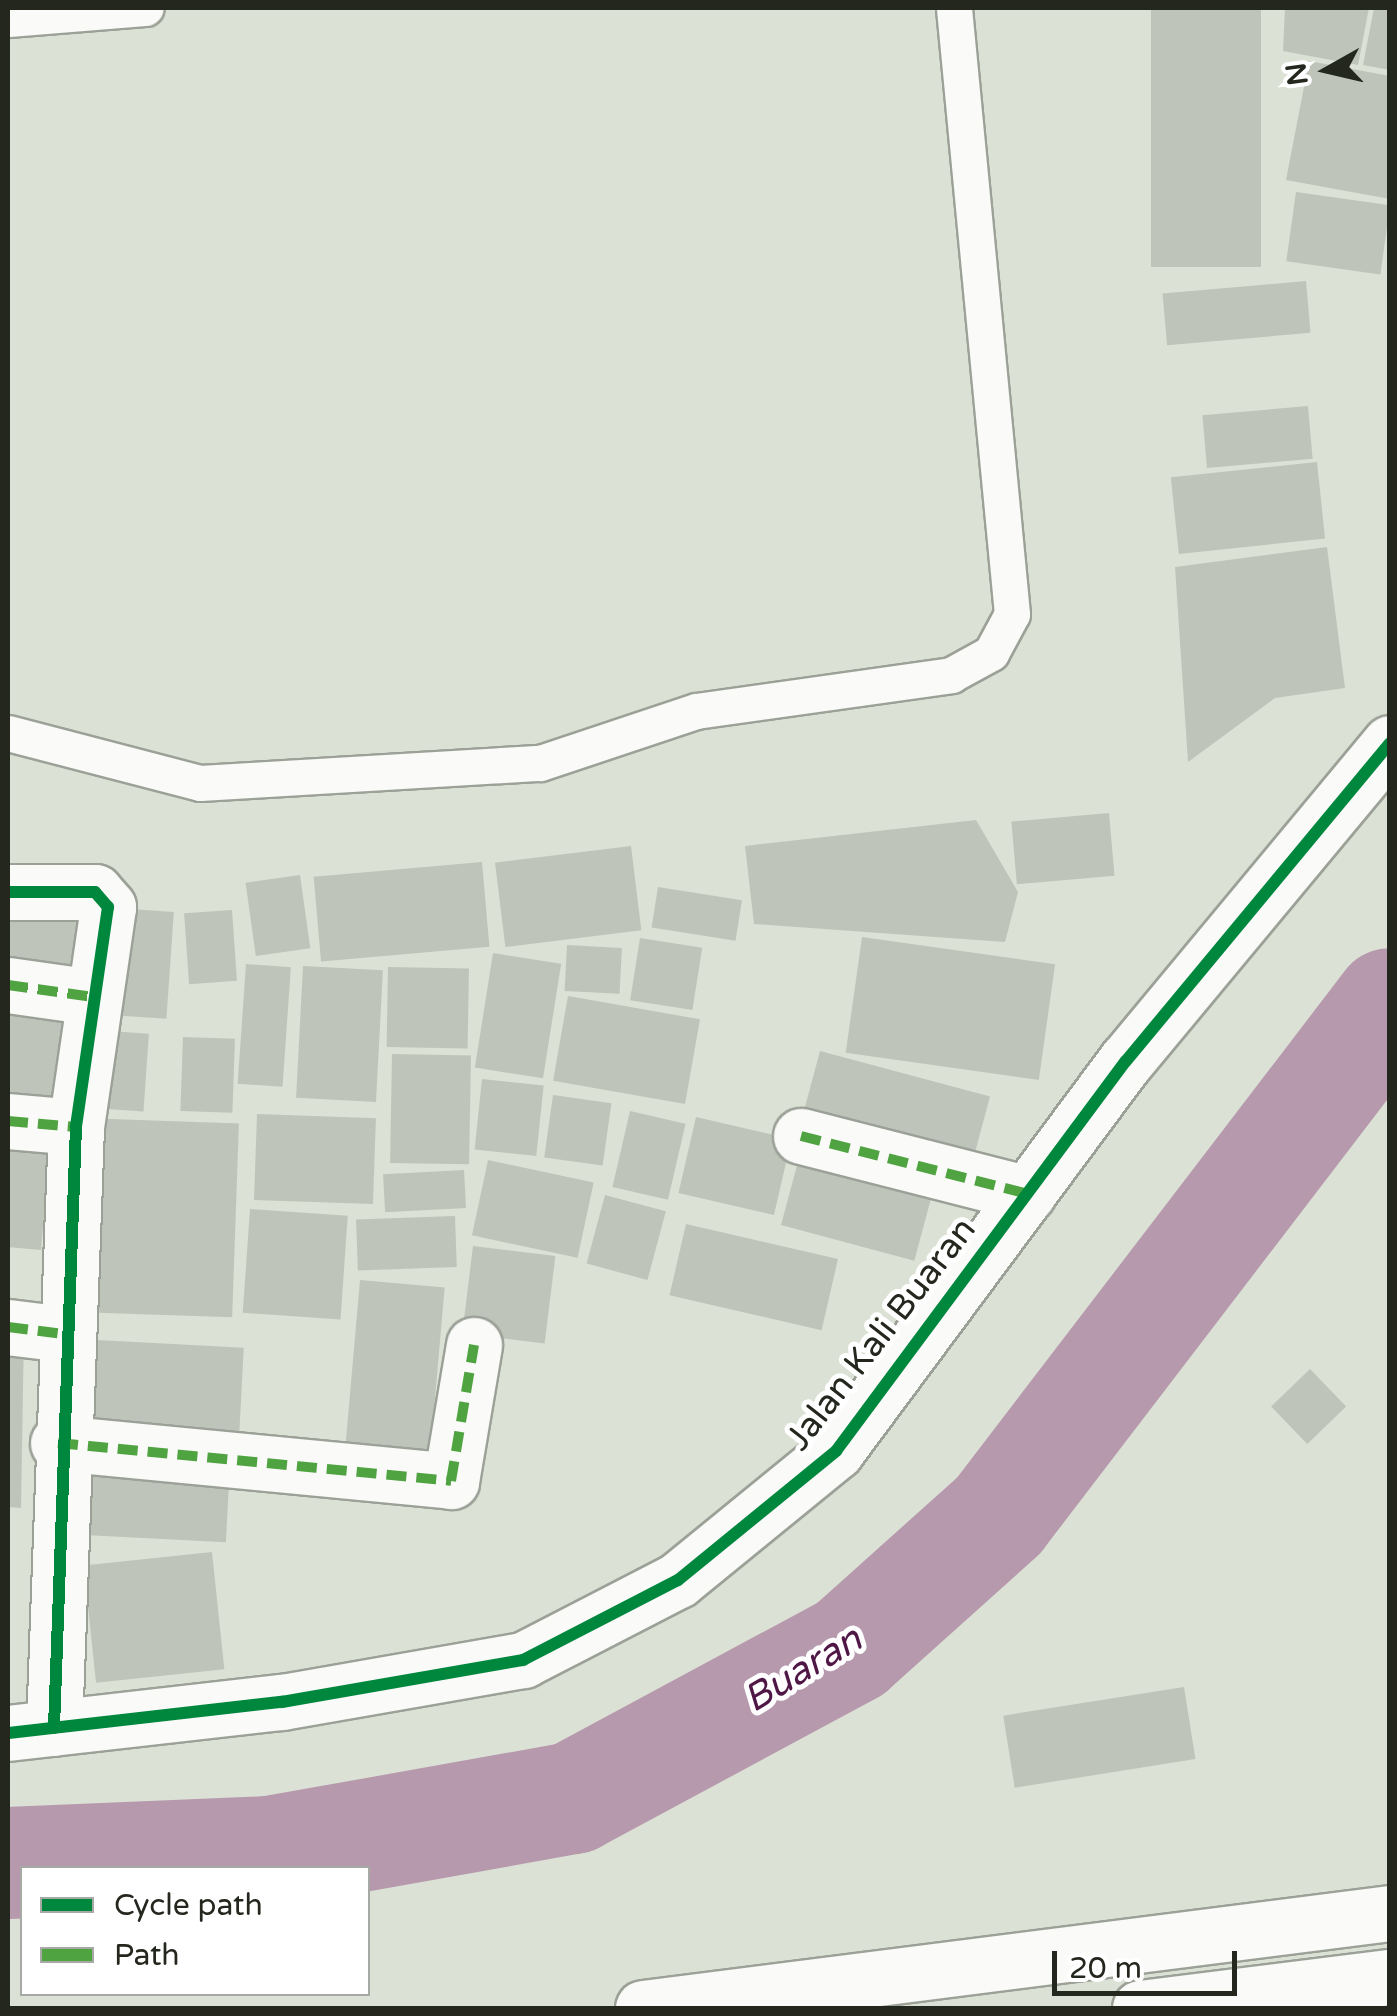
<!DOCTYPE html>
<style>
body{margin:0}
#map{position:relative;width:1397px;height:2016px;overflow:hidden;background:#dbe1d4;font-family:"Varela Round",sans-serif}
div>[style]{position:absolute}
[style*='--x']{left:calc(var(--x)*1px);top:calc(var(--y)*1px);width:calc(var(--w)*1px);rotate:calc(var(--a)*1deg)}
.river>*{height:112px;margin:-56px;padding:0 56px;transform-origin:56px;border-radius:56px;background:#b799ae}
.building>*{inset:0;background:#bfc4ba;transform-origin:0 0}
.roads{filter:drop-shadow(2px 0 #9ca197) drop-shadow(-2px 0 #9ca197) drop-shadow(0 2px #9ca197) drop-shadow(0 -2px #9ca197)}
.lane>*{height:35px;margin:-17.5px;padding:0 17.5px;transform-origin:17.5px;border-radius:17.5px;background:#fafaf9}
.street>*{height:55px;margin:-27.5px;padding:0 27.5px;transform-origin:27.5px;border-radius:27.5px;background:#fafaf9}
.quiet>*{height:10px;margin-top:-5px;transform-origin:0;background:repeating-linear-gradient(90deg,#50a341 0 20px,transparent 0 30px)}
.cycleway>*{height:12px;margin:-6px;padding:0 6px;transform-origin:6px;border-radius:6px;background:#00873e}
span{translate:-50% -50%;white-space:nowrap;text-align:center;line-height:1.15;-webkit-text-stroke:10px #fff;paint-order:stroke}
.street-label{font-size:35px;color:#23271d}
.water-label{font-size:38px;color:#4f1746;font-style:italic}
.frame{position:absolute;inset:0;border:10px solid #23271d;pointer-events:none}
.legend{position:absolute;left:20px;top:1866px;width:350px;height:130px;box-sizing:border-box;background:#fff;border:2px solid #a7a9a5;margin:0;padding:12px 18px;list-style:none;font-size:30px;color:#23271d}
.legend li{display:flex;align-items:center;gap:20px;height:50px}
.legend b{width:50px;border:2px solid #a7a9a5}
.north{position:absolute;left:1277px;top:20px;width:100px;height:100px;-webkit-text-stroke:8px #fff;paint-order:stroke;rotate:262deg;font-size:28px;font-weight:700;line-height:40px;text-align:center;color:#23271d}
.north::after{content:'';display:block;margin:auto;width:35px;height:45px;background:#23271d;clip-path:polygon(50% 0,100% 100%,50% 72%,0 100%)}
.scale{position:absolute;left:1052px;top:1951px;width:185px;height:45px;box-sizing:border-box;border:5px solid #23271d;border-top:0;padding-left:12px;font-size:30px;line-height:35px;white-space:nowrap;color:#23271d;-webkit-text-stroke:8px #fff;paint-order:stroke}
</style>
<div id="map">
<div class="river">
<div style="--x:8;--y:1863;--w:262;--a:-2.4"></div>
<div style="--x:270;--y:1852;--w:308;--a:-10.1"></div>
<div style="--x:573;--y:1798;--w:316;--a:-28.3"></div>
<div style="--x:851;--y:1648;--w:199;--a:-41.9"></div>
<div style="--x:999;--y:1515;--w:643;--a:-52.58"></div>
</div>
<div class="building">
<div style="left:1151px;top:8px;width:110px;height:259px"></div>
<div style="clip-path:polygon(1285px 8px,1369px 8px,1358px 65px,1283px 51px)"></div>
<div style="clip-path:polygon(1374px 8px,1390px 8px,1390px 70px,1363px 65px)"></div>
<div style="clip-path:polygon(1309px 61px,1390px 76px,1390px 199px,1286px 180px)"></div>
<div style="left:1296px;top:192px;width:95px;height:70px;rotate:8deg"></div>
<div style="left:1306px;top:281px;width:52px;height:144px;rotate:85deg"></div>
<div style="left:1308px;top:406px;width:53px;height:106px;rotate:85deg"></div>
<div style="left:1317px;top:462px;width:77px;height:147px;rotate:84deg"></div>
<div style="clip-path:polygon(1327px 547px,1345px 688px,1275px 698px,1188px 762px,1175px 567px)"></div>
<div style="left:1109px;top:813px;width:63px;height:98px;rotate:85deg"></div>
<div style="clip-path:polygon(976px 820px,1018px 892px,1005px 942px,754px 924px,745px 846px)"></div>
<div style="left:631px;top:846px;width:85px;height:137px;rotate:83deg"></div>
<div style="left:482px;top:862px;width:85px;height:169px;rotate:85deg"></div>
<div style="left:300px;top:875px;width:74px;height:55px;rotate:82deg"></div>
<div style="left:658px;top:887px;width:85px;height:41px;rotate:9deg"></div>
<div style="left:115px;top:908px;width:59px;height:107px;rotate:4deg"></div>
<div style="left:232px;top:910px;width:71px;height:48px;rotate:86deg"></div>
<div style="left:8px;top:916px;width:75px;height:59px;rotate:5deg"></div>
<div style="left:862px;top:937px;width:195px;height:117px;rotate:8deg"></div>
<div style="left:640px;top:938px;width:63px;height:63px;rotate:9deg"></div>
<div style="left:567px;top:945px;width:55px;height:46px;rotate:3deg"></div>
<div style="left:493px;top:953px;width:69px;height:116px;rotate:9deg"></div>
<div style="left:246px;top:964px;width:45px;height:120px;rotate:4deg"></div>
<div style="left:303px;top:966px;width:80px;height:132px;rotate:3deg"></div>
<div style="left:388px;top:967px;width:81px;height:80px;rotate:1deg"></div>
<div style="left:568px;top:996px;width:134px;height:86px;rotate:10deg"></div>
<div style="clip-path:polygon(8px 999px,84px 1008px,74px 1105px,8px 1098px)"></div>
<div style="left:109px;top:1031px;width:40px;height:78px;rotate:4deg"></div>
<div style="left:183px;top:1037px;width:52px;height:74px;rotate:2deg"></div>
<div style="left:820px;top:1051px;width:176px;height:77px;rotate:15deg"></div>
<div style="left:392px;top:1054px;width:79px;height:109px;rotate:1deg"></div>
<div style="left:482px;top:1079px;width:62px;height:71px;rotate:6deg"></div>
<div style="left:553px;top:1095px;width:59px;height:63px;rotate:8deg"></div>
<div style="left:630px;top:1111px;width:57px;height:78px;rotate:13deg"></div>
<div style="left:257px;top:1114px;width:119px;height:86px;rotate:2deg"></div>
<div style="left:696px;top:1117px;width:98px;height:78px;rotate:13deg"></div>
<div style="left:82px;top:1118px;width:157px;height:194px;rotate:2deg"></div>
<div style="clip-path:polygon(8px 1142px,50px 1146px,41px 1250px,8px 1247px)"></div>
<div style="left:803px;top:1143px;width:138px;height:85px;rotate:15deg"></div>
<div style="left:488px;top:1160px;width:108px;height:77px;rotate:12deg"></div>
<div style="left:464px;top:1170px;width:38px;height:81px;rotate:87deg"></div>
<div style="left:605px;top:1195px;width:63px;height:71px;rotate:15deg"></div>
<div style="left:250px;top:1209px;width:98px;height:104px;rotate:4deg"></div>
<div style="left:455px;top:1216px;width:51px;height:99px;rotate:88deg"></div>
<div style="left:686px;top:1224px;width:156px;height:73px;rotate:13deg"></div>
<div style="left:473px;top:1246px;width:83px;height:88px;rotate:7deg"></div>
<div style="left:360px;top:1280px;width:85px;height:175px;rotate:5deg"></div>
<div style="clip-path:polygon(8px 1331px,24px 1331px,21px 1508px,8px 1507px)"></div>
<div style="left:78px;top:1339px;width:166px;height:90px;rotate:3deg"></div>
<div style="left:1310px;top:1369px;width:52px;height:54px;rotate:46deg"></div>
<div style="left:88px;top:1460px;width:142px;height:75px;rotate:3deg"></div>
<div style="left:212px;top:1552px;width:118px;height:129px;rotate:84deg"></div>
<div style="left:1184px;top:1687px;width:73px;height:183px;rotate:81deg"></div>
</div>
<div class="roads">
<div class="lane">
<div style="--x:8;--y:19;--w:138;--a:-4.6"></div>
<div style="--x:8;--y:733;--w:198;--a:14.6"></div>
<div style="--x:200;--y:783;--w:341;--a:-3.4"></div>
<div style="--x:540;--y:763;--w:164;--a:-18.4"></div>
<div style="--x:696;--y:711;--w:258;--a:-8"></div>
<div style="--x:951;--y:675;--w:46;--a:-28.8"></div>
<div style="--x:991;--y:653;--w:44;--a:-61.7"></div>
<div style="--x:1012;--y:614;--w:609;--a:-95.47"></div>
</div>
<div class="street">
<div style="--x:8;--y:892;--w:87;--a:0"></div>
<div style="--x:95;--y:892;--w:20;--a:49"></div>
<div style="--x:108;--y:907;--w:222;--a:98.3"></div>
<div style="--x:76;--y:1127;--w:601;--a:92.1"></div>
<div style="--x:8;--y:985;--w:86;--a:8"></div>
<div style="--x:8;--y:1121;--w:68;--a:5"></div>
<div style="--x:801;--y:1136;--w:234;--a:14.3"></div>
<div style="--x:8;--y:1327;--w:56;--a:7.1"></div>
<div style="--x:58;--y:1443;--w:395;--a:5.5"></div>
<div style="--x:451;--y:1481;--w:138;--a:-80.4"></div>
<div style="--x:8;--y:1733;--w:276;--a:-6.5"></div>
<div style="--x:282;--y:1702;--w:245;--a:-9.9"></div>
<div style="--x:523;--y:1660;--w:174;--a:-27.3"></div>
<div style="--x:678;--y:1580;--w:204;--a:-39.2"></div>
<div style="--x:836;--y:1451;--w:486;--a:-53.4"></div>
<div style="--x:1126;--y:1061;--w:413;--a:-50.3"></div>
<div style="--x:643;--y:2008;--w:753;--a:-7.25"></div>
<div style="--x:1140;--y:2008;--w:252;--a:-7.1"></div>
</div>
</div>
<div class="quiet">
<div style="--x:8;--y:985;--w:86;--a:8"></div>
<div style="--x:8;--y:1121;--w:68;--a:5"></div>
<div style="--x:801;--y:1136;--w:234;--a:14.3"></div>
<div style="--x:8;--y:1327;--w:56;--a:7.1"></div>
<div style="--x:58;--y:1443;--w:395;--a:5.5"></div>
<div style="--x:451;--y:1481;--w:138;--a:-80.4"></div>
</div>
<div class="cycleway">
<div style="--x:8;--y:892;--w:87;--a:0"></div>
<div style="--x:95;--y:892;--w:20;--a:49"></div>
<div style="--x:108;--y:907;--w:222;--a:98.3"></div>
<div style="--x:76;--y:1127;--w:601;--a:92.1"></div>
<div style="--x:8;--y:1733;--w:276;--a:-6.5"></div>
<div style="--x:282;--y:1702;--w:245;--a:-9.9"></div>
<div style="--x:523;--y:1660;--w:174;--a:-27.3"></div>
<div style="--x:678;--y:1580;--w:204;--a:-39.2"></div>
<div style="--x:836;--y:1451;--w:486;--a:-53.4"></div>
<div style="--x:1126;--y:1061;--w:413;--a:-50.3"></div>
</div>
<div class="street-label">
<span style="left:881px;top:1334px;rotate:-52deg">Jalan Kali Buaran</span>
</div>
<div class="water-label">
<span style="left:803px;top:1670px;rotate:-31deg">Buaran</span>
</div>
<div class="frame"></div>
<ul class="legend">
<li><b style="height:12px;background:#00873e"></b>Cycle path</li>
<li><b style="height:12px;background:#50a341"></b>Path</li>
</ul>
<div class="north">N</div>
<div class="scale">20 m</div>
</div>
